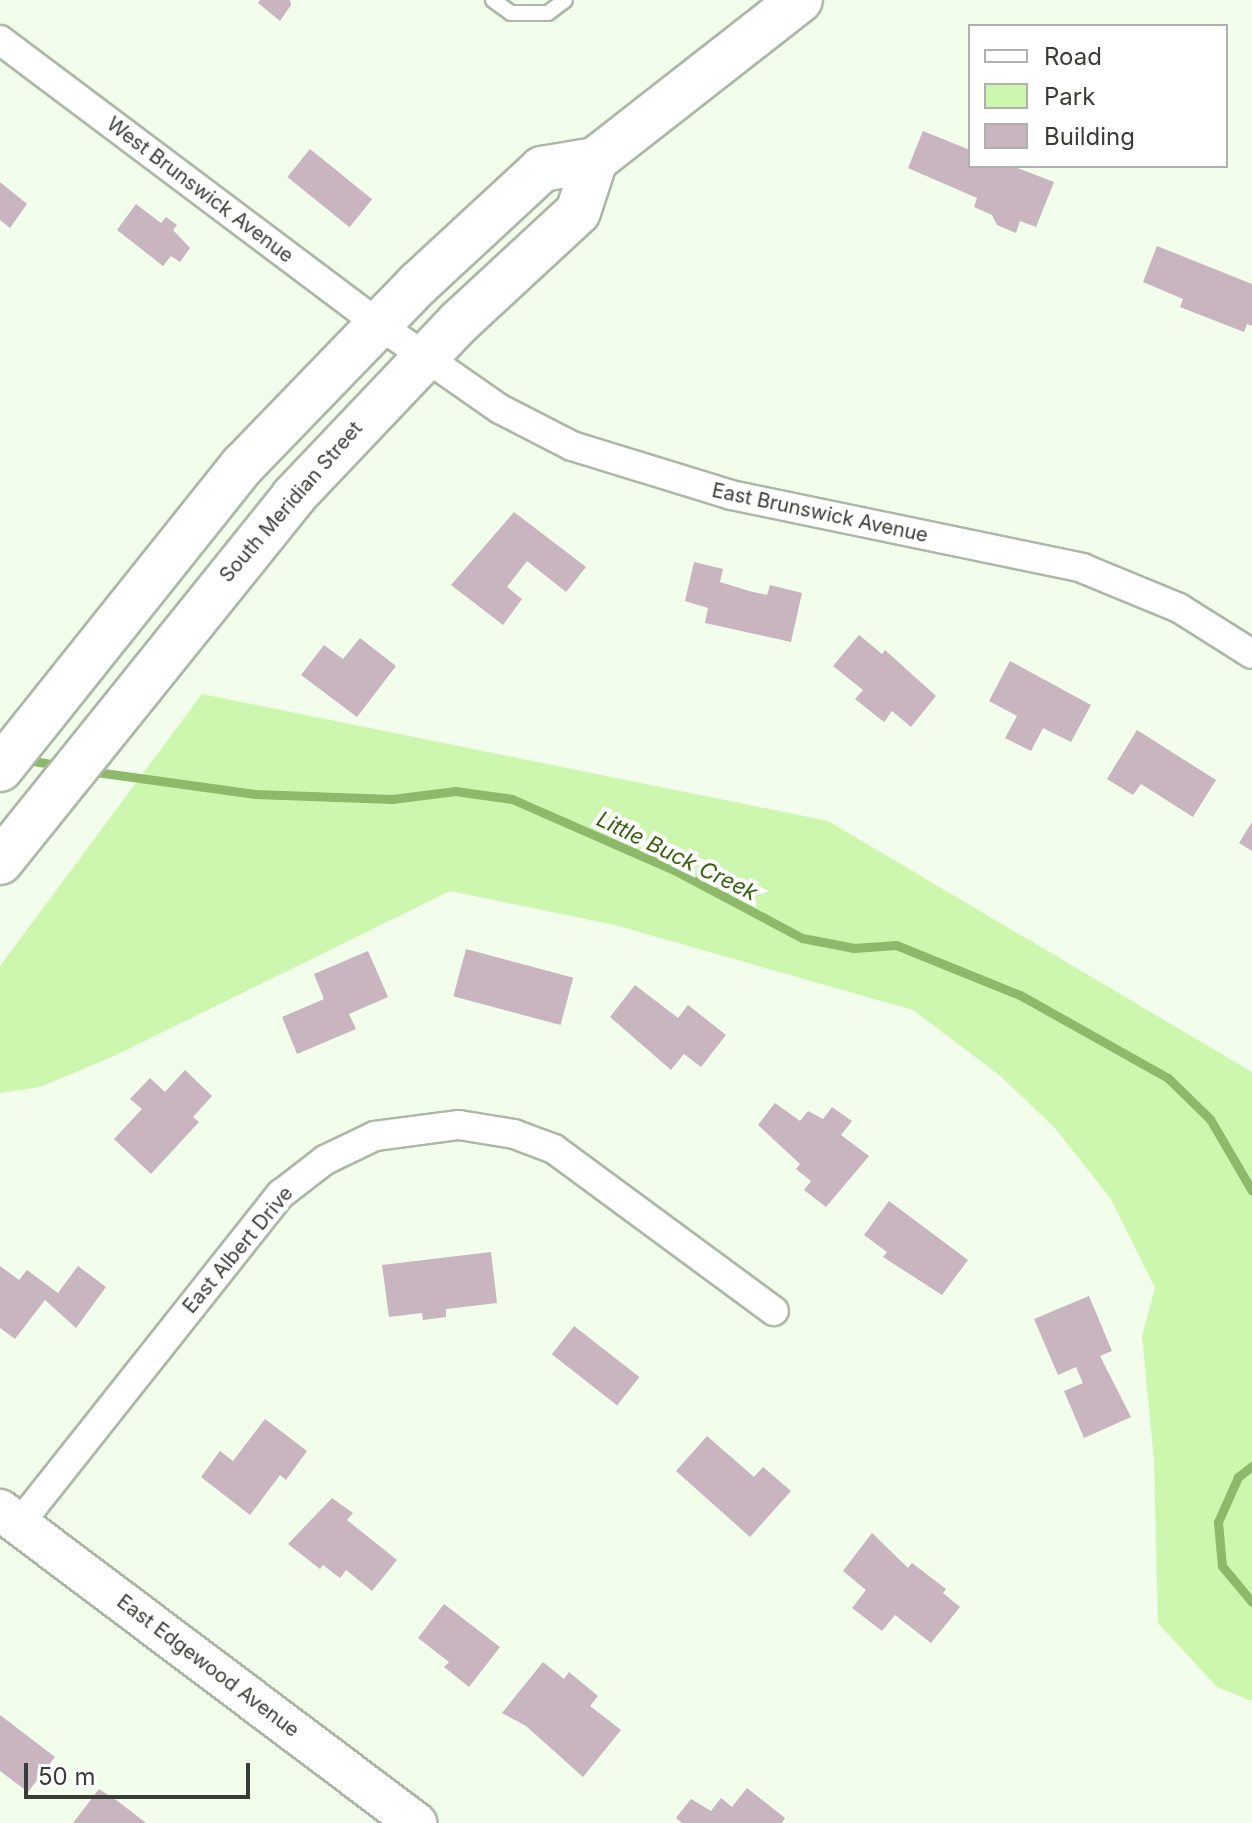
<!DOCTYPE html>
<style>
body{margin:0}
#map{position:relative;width:1252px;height:1823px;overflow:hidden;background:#f2fdeb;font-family:Inter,sans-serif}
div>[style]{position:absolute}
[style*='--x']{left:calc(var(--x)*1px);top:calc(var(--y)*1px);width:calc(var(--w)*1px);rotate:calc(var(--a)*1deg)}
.green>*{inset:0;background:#cdf6ae}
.stream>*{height:9px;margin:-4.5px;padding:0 4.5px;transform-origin:4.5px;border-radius:4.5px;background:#8eb96b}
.building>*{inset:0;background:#c8b5bf;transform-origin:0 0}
.roads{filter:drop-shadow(2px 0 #adb7a6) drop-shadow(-2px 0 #adb7a6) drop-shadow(0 2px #adb7a6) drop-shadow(0 -2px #adb7a6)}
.lane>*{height:14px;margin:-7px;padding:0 7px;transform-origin:7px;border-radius:7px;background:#fff}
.street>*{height:28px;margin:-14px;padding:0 14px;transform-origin:14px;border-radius:14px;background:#fff}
.secondary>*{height:40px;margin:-20px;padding:0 20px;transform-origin:20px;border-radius:20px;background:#fff}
.primary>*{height:44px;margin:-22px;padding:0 22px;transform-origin:22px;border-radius:22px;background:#fff}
span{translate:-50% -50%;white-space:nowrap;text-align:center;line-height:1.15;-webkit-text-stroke:8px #fff;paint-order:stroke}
.street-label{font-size:20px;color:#393d36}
.water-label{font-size:22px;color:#3a600d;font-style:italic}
.legend{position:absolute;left:968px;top:24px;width:260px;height:144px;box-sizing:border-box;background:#fff;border:2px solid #b0b1af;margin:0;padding:10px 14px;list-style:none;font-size:24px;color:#393d36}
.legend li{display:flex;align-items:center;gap:16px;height:40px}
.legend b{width:40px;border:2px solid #b0b1af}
.scale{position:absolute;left:24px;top:1763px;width:226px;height:36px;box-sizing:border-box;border:4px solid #393d36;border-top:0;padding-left:10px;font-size:24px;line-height:28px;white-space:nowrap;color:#393d36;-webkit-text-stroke:6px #fff;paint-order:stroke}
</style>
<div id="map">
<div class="green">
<div style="clip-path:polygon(202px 694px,828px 821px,1252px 1072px,1252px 1701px,1217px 1687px,1158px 1623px,1154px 1460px,1142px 1336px,1155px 1288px,1111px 1199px,1055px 1128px,998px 1074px,913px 1010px,615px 925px,450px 891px,114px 1056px,40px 1087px,0 1093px,0 966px)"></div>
</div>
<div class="stream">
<div style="--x:22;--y:759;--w:42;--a:9.7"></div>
<div style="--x:89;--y:771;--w:168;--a:7.9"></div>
<div style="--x:255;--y:794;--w:137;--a:2.1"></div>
<div style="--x:392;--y:799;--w:64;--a:-7.2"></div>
<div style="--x:455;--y:791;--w:58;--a:8"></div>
<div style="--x:512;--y:799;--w:179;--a:23.7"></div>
<div style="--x:676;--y:871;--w:143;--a:28"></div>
<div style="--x:802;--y:938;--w:53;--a:10.9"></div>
<div style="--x:854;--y:948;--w:42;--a:-4.1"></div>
<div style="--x:896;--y:945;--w:134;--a:22"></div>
<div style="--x:1020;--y:995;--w:170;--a:29.3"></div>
<div style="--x:1168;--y:1078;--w:59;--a:44.3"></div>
<div style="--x:1210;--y:1119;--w:83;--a:59.7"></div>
<div style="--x:1252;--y:1466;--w:18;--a:142"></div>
<div style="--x:1238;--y:1477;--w:49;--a:114"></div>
<div style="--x:1218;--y:1522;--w:44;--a:84.8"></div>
<div style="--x:1222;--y:1566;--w:47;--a:50.2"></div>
</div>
<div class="building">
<div style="clip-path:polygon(260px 0,290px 0,291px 5px,280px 21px,258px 3px)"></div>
<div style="clip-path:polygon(923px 131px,970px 150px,970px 166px,1012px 166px,1054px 182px,1036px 227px,1020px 221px,1016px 233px,997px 225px,992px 215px,974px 207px,977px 198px,908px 168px)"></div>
<div style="left:310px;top:149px;width:80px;height:36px;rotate:39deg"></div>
<div style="clip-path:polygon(0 182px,27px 204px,10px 228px,0 220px)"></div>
<div style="clip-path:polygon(136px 204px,161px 223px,166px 217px,177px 225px,173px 230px,190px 248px,180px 262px,171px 256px,163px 266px,117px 230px)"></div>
<div style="clip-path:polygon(1157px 246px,1252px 284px,1252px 326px,1247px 324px,1244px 332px,1180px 307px,1183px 299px,1143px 282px)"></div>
<div style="clip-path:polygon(514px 512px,586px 567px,566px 592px,527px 561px,507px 587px,522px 599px,503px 625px,451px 585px)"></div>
<div style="clip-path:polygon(694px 562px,723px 569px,720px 582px,749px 591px,767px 595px,770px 585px,802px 593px,791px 642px,705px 623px,708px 608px,685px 601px)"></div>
<div style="clip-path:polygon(859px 635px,882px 654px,885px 650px,936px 696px,911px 727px,892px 711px,884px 722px,855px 699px,863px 690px,833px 666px)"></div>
<div style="clip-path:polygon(360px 638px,396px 666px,357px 717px,301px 675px,324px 645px,343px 659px)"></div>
<div style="clip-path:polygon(1010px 661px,1091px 705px,1071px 742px,1043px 728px,1031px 751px,1005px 738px,1017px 716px,989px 701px)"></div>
<div style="clip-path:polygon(1137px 730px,1216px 780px,1193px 817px,1141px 784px,1133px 795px,1107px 779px)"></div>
<div style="clip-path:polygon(1252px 822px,1252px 851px,1239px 843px)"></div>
<div style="left:466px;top:949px;width:111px;height:49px;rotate:15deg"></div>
<div style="clip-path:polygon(368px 951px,388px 997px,349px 1014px,356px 1029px,297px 1054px,282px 1017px,324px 999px,314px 974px)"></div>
<div style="clip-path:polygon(635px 985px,678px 1018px,688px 1005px,726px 1035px,701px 1067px,684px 1054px,671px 1070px,610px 1017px)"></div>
<div style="clip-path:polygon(185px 1070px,212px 1096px,193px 1117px,199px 1122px,151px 1174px,114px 1139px,142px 1109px,130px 1099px,150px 1078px,165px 1092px)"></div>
<div style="clip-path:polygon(775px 1103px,800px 1121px,808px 1111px,823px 1119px,832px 1107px,852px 1121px,841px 1135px,869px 1156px,826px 1207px,804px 1190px,811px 1181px,796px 1169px,800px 1164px,758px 1125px)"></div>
<div style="clip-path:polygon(889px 1201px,968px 1260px,942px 1295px,883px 1257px,887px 1252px,864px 1235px)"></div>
<div style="clip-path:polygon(491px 1252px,497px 1303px,446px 1309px,446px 1317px,423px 1320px,422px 1313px,389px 1317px,382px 1265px)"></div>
<div style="clip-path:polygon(0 1266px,19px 1280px,27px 1270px,58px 1293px,78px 1266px,106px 1287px,76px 1328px,45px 1300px,15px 1339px,0 1328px)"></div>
<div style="clip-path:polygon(1089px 1296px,1112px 1351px,1100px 1356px,1131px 1417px,1084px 1438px,1064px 1391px,1083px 1383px,1076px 1367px,1058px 1375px,1034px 1319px)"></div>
<div style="left:574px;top:1326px;width:83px;height:36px;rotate:38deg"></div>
<div style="clip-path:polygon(265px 1419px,307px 1451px,286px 1480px,280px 1475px,250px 1515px,201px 1477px,220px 1451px,233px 1461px)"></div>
<div style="clip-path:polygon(707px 1436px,754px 1477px,763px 1467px,791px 1491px,750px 1537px,676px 1471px)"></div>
<div style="clip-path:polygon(332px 1498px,353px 1513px,347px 1520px,397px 1560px,372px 1591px,346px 1570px,340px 1578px,323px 1565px,320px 1569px,288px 1544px)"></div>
<div style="clip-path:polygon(872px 1533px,908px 1568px,912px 1563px,946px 1589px,943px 1593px,960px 1607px,931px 1643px,895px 1615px,882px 1631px,852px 1608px,866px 1590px,843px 1571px)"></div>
<div style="clip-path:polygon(444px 1604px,500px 1647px,469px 1687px,444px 1667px,449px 1662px,418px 1638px)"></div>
<div style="clip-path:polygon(543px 1662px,564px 1679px,569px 1672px,598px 1696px,590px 1706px,621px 1730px,583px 1777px,526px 1726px,502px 1713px)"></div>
<div style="clip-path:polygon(0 1715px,55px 1757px,28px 1792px,0 1771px)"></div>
<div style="clip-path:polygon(747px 1788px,785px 1818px,782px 1823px,682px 1823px,676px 1818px,691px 1799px,711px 1811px,721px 1798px,732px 1807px)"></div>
<div style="clip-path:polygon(99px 1789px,119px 1802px,146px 1823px,73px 1823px)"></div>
</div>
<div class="roads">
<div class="lane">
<div style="--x:493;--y:0;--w:22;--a:36"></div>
<div style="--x:511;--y:13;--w:37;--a:0"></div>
<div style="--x:548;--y:13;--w:21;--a:-37"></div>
</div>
<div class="street">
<div style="--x:0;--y:40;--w:473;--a:36.9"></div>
<div style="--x:378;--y:324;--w:149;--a:34.9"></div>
<div style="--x:500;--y:409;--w:81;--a:27.2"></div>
<div style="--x:572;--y:446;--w:166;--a:17.1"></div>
<div style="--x:731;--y:495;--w:359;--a:11.7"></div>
<div style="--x:1082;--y:568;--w:105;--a:22.4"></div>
<div style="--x:1179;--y:608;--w:86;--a:32.2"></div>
<div style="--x:19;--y:1524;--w:421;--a:-51.6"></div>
<div style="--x:281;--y:1194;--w:56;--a:-37.7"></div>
<div style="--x:325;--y:1160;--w:55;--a:-25.6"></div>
<div style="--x:375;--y:1136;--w:85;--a:-7.5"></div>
<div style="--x:459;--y:1125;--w:56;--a:9.3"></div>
<div style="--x:514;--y:1134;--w:43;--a:20.6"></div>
<div style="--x:554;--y:1149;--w:273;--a:36.4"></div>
</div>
<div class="secondary">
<div style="--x:0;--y:1510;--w:521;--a:36.96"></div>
</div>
<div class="primary">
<div style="--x:0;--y:769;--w:389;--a:-51.4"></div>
<div style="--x:243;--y:465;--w:253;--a:-46"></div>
<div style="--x:419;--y:283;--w:168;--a:-42.8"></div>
<div style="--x:542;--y:169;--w:54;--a:-9.6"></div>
<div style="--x:595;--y:160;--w:260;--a:-38"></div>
<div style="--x:0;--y:862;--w:468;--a:-51.2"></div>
<div style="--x:293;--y:497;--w:240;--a:-46.5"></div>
<div style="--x:458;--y:323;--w:163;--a:-42.8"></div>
<div style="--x:578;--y:212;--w:55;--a:-71.9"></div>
</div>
</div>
<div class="street-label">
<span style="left:200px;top:190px;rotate:37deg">West Brunswick Avenue</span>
<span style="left:291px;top:502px;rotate:-49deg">South Meridian Street</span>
<span style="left:820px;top:513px;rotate:12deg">East Brunswick Avenue</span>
<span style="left:238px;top:1250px;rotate:-50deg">East Albert Drive</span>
<span style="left:208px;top:1666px;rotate:37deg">East Edgewood Avenue</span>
</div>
<div class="water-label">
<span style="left:677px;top:856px;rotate:26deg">Little Buck Creek</span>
</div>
<ul class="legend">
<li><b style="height:10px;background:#fff"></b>Road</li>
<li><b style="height:22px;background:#cdf6ae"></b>Park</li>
<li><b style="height:22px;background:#c8b5bf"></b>Building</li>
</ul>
<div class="scale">50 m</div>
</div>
